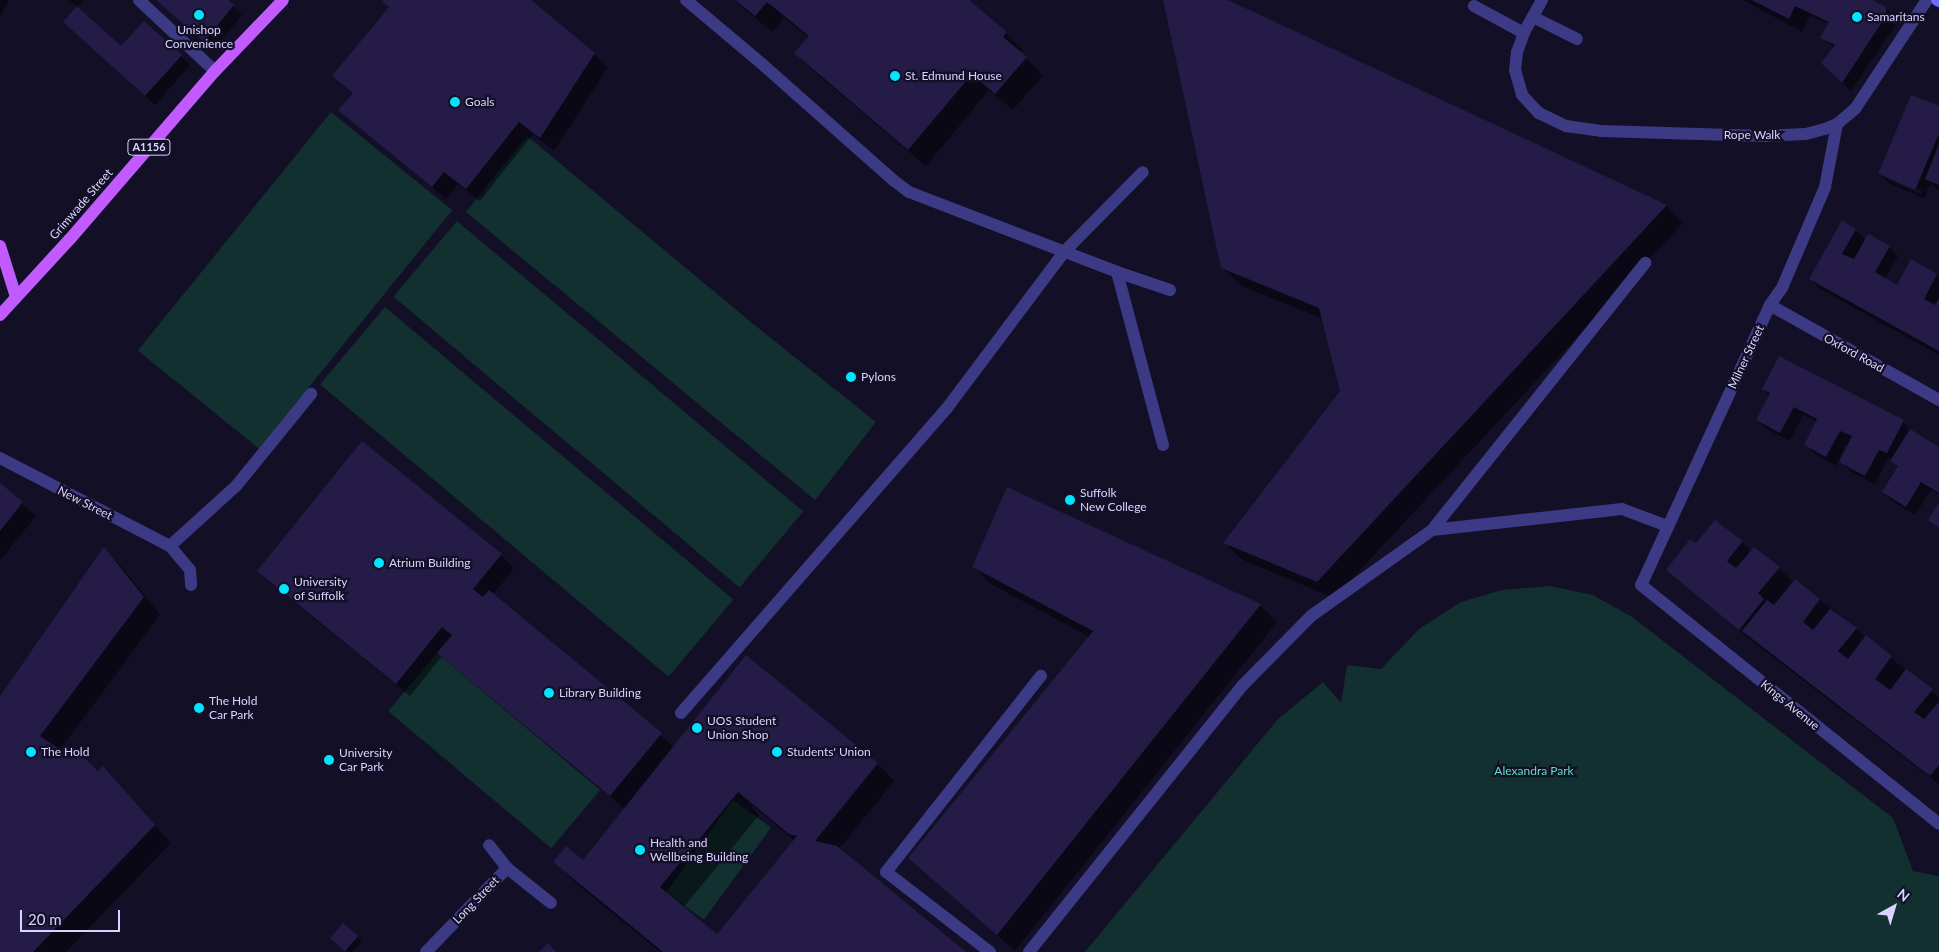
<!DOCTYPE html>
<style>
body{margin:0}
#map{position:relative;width:1939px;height:952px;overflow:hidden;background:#130f26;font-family:Lato,sans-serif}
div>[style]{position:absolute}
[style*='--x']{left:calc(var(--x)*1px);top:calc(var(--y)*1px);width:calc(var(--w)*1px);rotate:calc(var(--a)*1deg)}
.green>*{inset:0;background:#12302f;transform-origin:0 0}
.shadow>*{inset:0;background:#0007}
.building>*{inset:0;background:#241b47;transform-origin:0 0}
.lane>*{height:12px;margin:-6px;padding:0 6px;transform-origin:6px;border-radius:6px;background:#3d3a85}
.street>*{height:12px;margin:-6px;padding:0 6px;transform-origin:6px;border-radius:6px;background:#3d3a85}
.secondary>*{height:12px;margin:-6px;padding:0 6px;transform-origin:6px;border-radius:6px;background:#6f6bff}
.primary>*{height:12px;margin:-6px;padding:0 6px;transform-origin:6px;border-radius:6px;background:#c25bff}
.dots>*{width:14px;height:14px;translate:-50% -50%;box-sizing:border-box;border:2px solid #130f26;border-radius:50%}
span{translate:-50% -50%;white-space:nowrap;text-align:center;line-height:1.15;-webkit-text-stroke:4.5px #130f26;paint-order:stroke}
.shield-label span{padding:1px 4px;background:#130f26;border:1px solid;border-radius:4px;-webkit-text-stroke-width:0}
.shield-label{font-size:11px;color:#d9d4ff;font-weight:700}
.poi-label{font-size:12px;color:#d9d4ff}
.left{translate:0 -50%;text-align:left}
.street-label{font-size:12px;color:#d9d4ff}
.park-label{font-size:12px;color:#5fe0c0}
.north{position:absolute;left:1869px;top:882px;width:50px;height:50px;-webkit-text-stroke:4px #130f26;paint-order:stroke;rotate:39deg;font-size:14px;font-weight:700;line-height:20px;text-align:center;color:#d9d4ff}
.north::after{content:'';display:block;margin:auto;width:18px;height:22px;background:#d9d4ff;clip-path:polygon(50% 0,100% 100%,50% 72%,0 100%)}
.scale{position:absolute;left:20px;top:910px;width:100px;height:22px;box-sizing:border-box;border:2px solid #d9d4ff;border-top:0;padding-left:6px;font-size:15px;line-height:18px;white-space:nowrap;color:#d9d4ff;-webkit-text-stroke:4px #130f26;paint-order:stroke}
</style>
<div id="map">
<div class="green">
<div style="left:331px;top:112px;width:156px;height:307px;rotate:39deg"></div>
<div style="clip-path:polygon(527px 136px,757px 327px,876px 422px,815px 500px,466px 212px)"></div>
<div style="left:457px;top:221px;width:452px;height:99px;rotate:40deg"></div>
<div style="left:385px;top:307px;width:455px;height:101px;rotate:40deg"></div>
<div style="clip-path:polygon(1550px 586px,1593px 595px,1632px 617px,1893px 818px,1913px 871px,1939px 876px,1939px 952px,1085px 952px,1278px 719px,1323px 682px,1341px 703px,1347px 665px,1381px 669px,1419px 629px,1461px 602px,1502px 590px)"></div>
<div style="left:437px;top:653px;width:213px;height:76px;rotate:40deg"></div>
<div style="left:733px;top:800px;width:47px;height:114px;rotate:36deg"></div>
</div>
<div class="shadow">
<div style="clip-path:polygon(0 0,9px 0,0 17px)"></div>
<div style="clip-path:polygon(69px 0,84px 0,77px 7px)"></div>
<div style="clip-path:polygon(158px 0,226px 0,242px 15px,213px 50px)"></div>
<div style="clip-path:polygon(385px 0,529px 0,608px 67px,554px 151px,533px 134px,480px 201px,458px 184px,446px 199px,340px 110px,353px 94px,334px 76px,390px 8px)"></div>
<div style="clip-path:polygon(734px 0,967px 0,1006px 33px,1023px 50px,1020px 53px,1043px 75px,1013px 110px,989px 90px,926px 166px,812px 70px,795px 53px,809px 38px,784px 18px,772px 32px)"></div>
<div style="clip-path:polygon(1164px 0,1225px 0,1666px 206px,1683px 223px,1334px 598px,1241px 559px,1224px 542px,1341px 391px,1323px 319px,1240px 285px,1223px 268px)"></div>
<div style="clip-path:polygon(1743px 0,1870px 0,1885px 8px,1894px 17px,1895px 26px,1851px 91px,1823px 63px,1834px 48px,1822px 38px,1830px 24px,1810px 16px,1802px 32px)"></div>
<div style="clip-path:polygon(144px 22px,190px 65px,155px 105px,74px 31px,122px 47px)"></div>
<div style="clip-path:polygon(evenodd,1939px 107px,1939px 191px,1931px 183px,1924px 198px,1888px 183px,1879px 174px,1939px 107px,1889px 177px,1922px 191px,1921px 194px,1889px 180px,1889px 177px)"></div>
<div style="clip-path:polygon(1855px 230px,1866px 240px,1868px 235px,1889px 247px,1898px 256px,1885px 279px,1897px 287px,1912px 261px,1939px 277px,1939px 355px,1819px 288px,1810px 279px)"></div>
<div style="clip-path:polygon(1763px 389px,1903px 421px,1911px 432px,1939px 449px,1939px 495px,1931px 490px,1915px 515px,1892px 501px,1883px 492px,1898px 467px,1893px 460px,1888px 458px,1875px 484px,1850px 471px,1841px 462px,1848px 446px,1846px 445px,1836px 466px,1815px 454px,1806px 445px,1817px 422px,1803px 415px,1790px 441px,1766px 429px,1757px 420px,1770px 395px)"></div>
<div style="clip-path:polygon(0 485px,36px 516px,0 560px)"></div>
<div style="clip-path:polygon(1742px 542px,1752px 552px,1754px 549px,1779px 568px,1794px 583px,1795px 581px,1820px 600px,1939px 697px,1939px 784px,1753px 642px,1668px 570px,1696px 544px)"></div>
<div style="clip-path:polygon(104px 549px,121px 566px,160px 615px,59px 751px,97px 772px,103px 768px,171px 843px,66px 952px,0 952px,0 698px)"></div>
<div style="clip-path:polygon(evenodd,501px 555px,514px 568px,493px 595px,674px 747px,747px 657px,878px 764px,894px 781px,839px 849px,964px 952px,660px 952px,577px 884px,555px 862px,583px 862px,625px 809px,442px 656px,410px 696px,272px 584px,259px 571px,501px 555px,752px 805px,795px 841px,717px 936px,683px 908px,759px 815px,751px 807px,752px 805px)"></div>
<div style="clip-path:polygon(974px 567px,1260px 605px,1277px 622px,1015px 951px,910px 858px,1090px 637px,991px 584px)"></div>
<div style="clip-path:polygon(344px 925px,362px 941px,353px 952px,349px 952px,337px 943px)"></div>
</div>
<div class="building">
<div style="clip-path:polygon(156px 0,228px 0,234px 5px,204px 42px)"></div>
<div style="clip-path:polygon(384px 0,531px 0,595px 53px,540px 138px,519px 122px,466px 189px,444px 172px,432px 187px,338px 110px,353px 93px,332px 76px,389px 7px,382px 2px)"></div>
<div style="clip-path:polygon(735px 0,969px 0,1007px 32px,1003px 37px,1027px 57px,995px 94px,972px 74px,908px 150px,794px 53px,809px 36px,767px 2px,755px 16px)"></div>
<div style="clip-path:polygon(1163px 0,1228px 0,1667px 205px,1317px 582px,1223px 543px,1340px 391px,1319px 308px,1221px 268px)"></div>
<div style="clip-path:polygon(1752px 0,1872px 0,1886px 7px,1886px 16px,1842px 83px,1821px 63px,1835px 45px,1820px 38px,1829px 22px,1795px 6px,1789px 19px)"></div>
<div style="clip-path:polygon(77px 6px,121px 46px,144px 21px,182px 55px,145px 96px,63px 22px)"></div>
<div style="clip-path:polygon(1911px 95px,1939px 106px,1939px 134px,1915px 190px,1878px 174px)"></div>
<div style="clip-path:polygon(1939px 144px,1939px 185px,1925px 179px)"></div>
<div style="clip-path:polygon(1842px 220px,1856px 229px,1842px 254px,1854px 259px,1868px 234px,1890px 246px,1875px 272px,1897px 285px,1911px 259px,1937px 274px,1924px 299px,1935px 305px,1939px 298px,1939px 351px,1809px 279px)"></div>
<div style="clip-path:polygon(1779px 356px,1904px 420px,1887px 453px,1879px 450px,1865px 476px,1839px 462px,1852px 436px,1840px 431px,1826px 457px,1804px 445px,1817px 419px,1794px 407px,1780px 433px,1756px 420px,1770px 393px,1762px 389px)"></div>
<div style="clip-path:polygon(1910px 429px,1939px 447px,1939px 493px,1921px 482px,1906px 507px,1882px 492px,1898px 466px,1890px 461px)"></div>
<div style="clip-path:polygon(362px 441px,502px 554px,473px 589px,483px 597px,489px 590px,662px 733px,610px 796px,437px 653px,452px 635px,442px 627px,396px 684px,257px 571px)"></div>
<div style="clip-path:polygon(0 483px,23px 502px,0 531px)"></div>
<div style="clip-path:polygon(1007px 487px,1261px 604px,997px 935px,908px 858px,1093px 631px,972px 567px)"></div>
<div style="clip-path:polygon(1939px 502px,1939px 528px,1928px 520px)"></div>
<div style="clip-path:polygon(1715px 520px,1743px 541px,1727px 561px,1736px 568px,1754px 547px,1780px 567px,1758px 593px,1764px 599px,1739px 630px,1666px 570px,1690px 539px,1696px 543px)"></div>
<div style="clip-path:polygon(104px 547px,144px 597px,40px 736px,68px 755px,75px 749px,98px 771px,103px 766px,155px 825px,33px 952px,0 952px,0 696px)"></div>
<div style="clip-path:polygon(1795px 579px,1820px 599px,1803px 622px,1813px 630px,1830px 609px,1857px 628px,1838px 651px,1848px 659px,1866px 635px,1892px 656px,1875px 679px,1890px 690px,1906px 669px,1933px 689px,1914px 712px,1924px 719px,1939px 702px,1939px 765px,1930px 776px,1742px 631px,1767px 600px,1774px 605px)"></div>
<div style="clip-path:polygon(evenodd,746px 655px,878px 763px,815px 841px,837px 846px,966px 952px,663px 952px,553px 862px,566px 846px,583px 860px,746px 655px,738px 792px,789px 834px,797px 836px,717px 934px,660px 887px,738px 792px)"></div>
<div style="left:343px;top:923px;width:20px;height:20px;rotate:41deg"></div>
<div style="clip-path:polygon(548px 943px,556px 952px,539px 952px)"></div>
</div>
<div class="lane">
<div style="--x:139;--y:0;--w:104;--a:43.1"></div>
<div style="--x:686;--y:0;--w:99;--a:40.1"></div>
<div style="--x:762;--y:64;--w:175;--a:41.5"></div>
<div style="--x:893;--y:180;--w:20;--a:37"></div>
<div style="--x:909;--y:192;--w:223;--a:21"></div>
<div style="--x:1117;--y:272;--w:179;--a:75.1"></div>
<div style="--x:1474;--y:6;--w:57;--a:28.4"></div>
<div style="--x:1533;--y:17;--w:49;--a:26.6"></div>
<div style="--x:1770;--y:305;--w:21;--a:-55"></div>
<div style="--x:1782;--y:288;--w:110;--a:-66.9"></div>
<div style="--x:1825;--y:187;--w:64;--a:-79.2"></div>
<div style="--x:0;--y:458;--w:191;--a:27.4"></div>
<div style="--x:170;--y:546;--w:31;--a:50"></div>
<div style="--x:190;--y:570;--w:15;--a:86"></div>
<div style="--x:1432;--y:530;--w:191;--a:-6.3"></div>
<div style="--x:1622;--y:509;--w:48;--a:20.7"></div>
<div style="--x:170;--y:546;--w:89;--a:-42.3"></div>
<div style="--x:236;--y:486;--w:119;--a:-50.8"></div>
<div style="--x:507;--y:868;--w:56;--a:38.5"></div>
<div style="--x:426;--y:952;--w:117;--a:-46"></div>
<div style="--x:507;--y:868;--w:29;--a:-128"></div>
<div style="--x:990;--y:952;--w:131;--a:-142.4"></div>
<div style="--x:886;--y:872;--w:250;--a:-51.7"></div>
<div style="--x:1029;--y:952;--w:341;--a:-51.3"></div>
<div style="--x:1242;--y:686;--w:98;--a:-45.4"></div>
<div style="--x:1311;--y:616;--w:148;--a:-35.4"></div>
<div style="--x:1432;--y:530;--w:342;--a:-51.4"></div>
</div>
<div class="street">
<div style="--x:1542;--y:0;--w:38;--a:119"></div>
<div style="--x:1524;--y:33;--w:20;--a:110"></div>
<div style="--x:1517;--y:52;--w:18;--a:96"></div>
<div style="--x:1515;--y:70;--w:26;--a:74"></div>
<div style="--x:1522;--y:95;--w:25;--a:47"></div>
<div style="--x:1539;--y:113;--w:30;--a:26"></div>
<div style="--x:1566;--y:126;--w:35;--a:8"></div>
<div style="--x:1601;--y:131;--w:163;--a:1.8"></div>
<div style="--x:1764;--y:136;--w:42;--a:-2.7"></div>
<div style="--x:1806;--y:134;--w:20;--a:-15"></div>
<div style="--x:1825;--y:129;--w:13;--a:-23"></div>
<div style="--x:1837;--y:124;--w:23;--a:-40"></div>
<div style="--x:1855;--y:109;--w:131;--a:-56.6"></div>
<div style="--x:1117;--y:272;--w:56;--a:18.8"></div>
<div style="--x:1939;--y:400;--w:194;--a:-150.7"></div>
<div style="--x:1770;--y:305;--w:308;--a:114.7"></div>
<div style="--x:1641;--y:585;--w:382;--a:38.7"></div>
<div style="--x:681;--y:713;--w:405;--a:-48.9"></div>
<div style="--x:947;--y:408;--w:195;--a:-53.1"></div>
<div style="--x:1064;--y:252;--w:112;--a:-45.4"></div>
</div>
<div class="secondary">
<div style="--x:1937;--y:0;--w:2;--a:27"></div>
</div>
<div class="primary">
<div style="--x:0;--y:246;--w:53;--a:72.6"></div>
<div style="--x:0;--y:315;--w:103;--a:-47.4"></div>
<div style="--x:70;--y:239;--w:222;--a:-49.2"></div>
<div style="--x:215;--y:71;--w:98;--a:-46.2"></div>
</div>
<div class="dots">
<div style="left:199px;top:15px;background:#00e5ff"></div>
<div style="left:1857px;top:17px;background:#00e5ff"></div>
<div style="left:895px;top:76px;background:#00e5ff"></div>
<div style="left:455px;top:102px;background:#00e5ff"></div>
<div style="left:851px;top:377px;background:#00e5ff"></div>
<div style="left:1070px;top:500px;background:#00e5ff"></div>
<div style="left:379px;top:563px;background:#00e5ff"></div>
<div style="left:284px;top:589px;background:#00e5ff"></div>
<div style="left:549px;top:693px;background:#00e5ff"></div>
<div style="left:199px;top:708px;background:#00e5ff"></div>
<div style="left:697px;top:728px;background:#00e5ff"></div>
<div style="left:31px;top:752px;background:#00e5ff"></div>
<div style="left:777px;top:752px;background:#00e5ff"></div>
<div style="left:329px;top:760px;background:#00e5ff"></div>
<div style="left:640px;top:850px;background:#00e5ff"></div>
</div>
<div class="shield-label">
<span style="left:149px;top:147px">A1156</span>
</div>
<div class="poi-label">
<span class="left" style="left:1867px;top:17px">Samaritans</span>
<span style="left:199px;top:37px">Unishop<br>Convenience</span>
<span class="left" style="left:905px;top:76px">St. Edmund House</span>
<span class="left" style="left:465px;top:102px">Goals</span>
<span class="left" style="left:861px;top:377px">Pylons</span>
<span class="left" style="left:1080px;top:500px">Suffolk<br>New College</span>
<span class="left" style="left:389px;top:563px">Atrium Building</span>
<span class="left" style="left:294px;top:589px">University<br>of Suffolk</span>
<span class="left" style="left:559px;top:693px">Library Building</span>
<span class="left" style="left:209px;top:708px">The Hold<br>Car Park</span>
<span class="left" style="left:707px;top:728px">UOS Student<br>Union Shop</span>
<span class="left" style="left:41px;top:752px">The Hold</span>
<span class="left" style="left:787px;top:752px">Students' Union</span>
<span class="left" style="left:339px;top:760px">University<br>Car Park</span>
<span class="left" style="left:650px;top:850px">Health and<br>Wellbeing Building</span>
</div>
<div class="street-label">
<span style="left:1752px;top:135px">Rope Walk</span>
<span style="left:81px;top:204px;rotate:-49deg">Grimwade Street</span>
<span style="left:1854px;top:353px;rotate:29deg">Oxford Road</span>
<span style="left:1746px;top:357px;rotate:-65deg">Milner Street</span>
<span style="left:85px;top:503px;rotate:27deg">New Street</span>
<span style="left:1790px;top:705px;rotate:39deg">Kings Avenue</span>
<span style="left:476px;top:900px;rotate:-46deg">Long Street</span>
</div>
<div class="park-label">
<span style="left:1534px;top:771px">Alexandra Park</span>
</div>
<div class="north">N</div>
<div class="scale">20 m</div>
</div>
